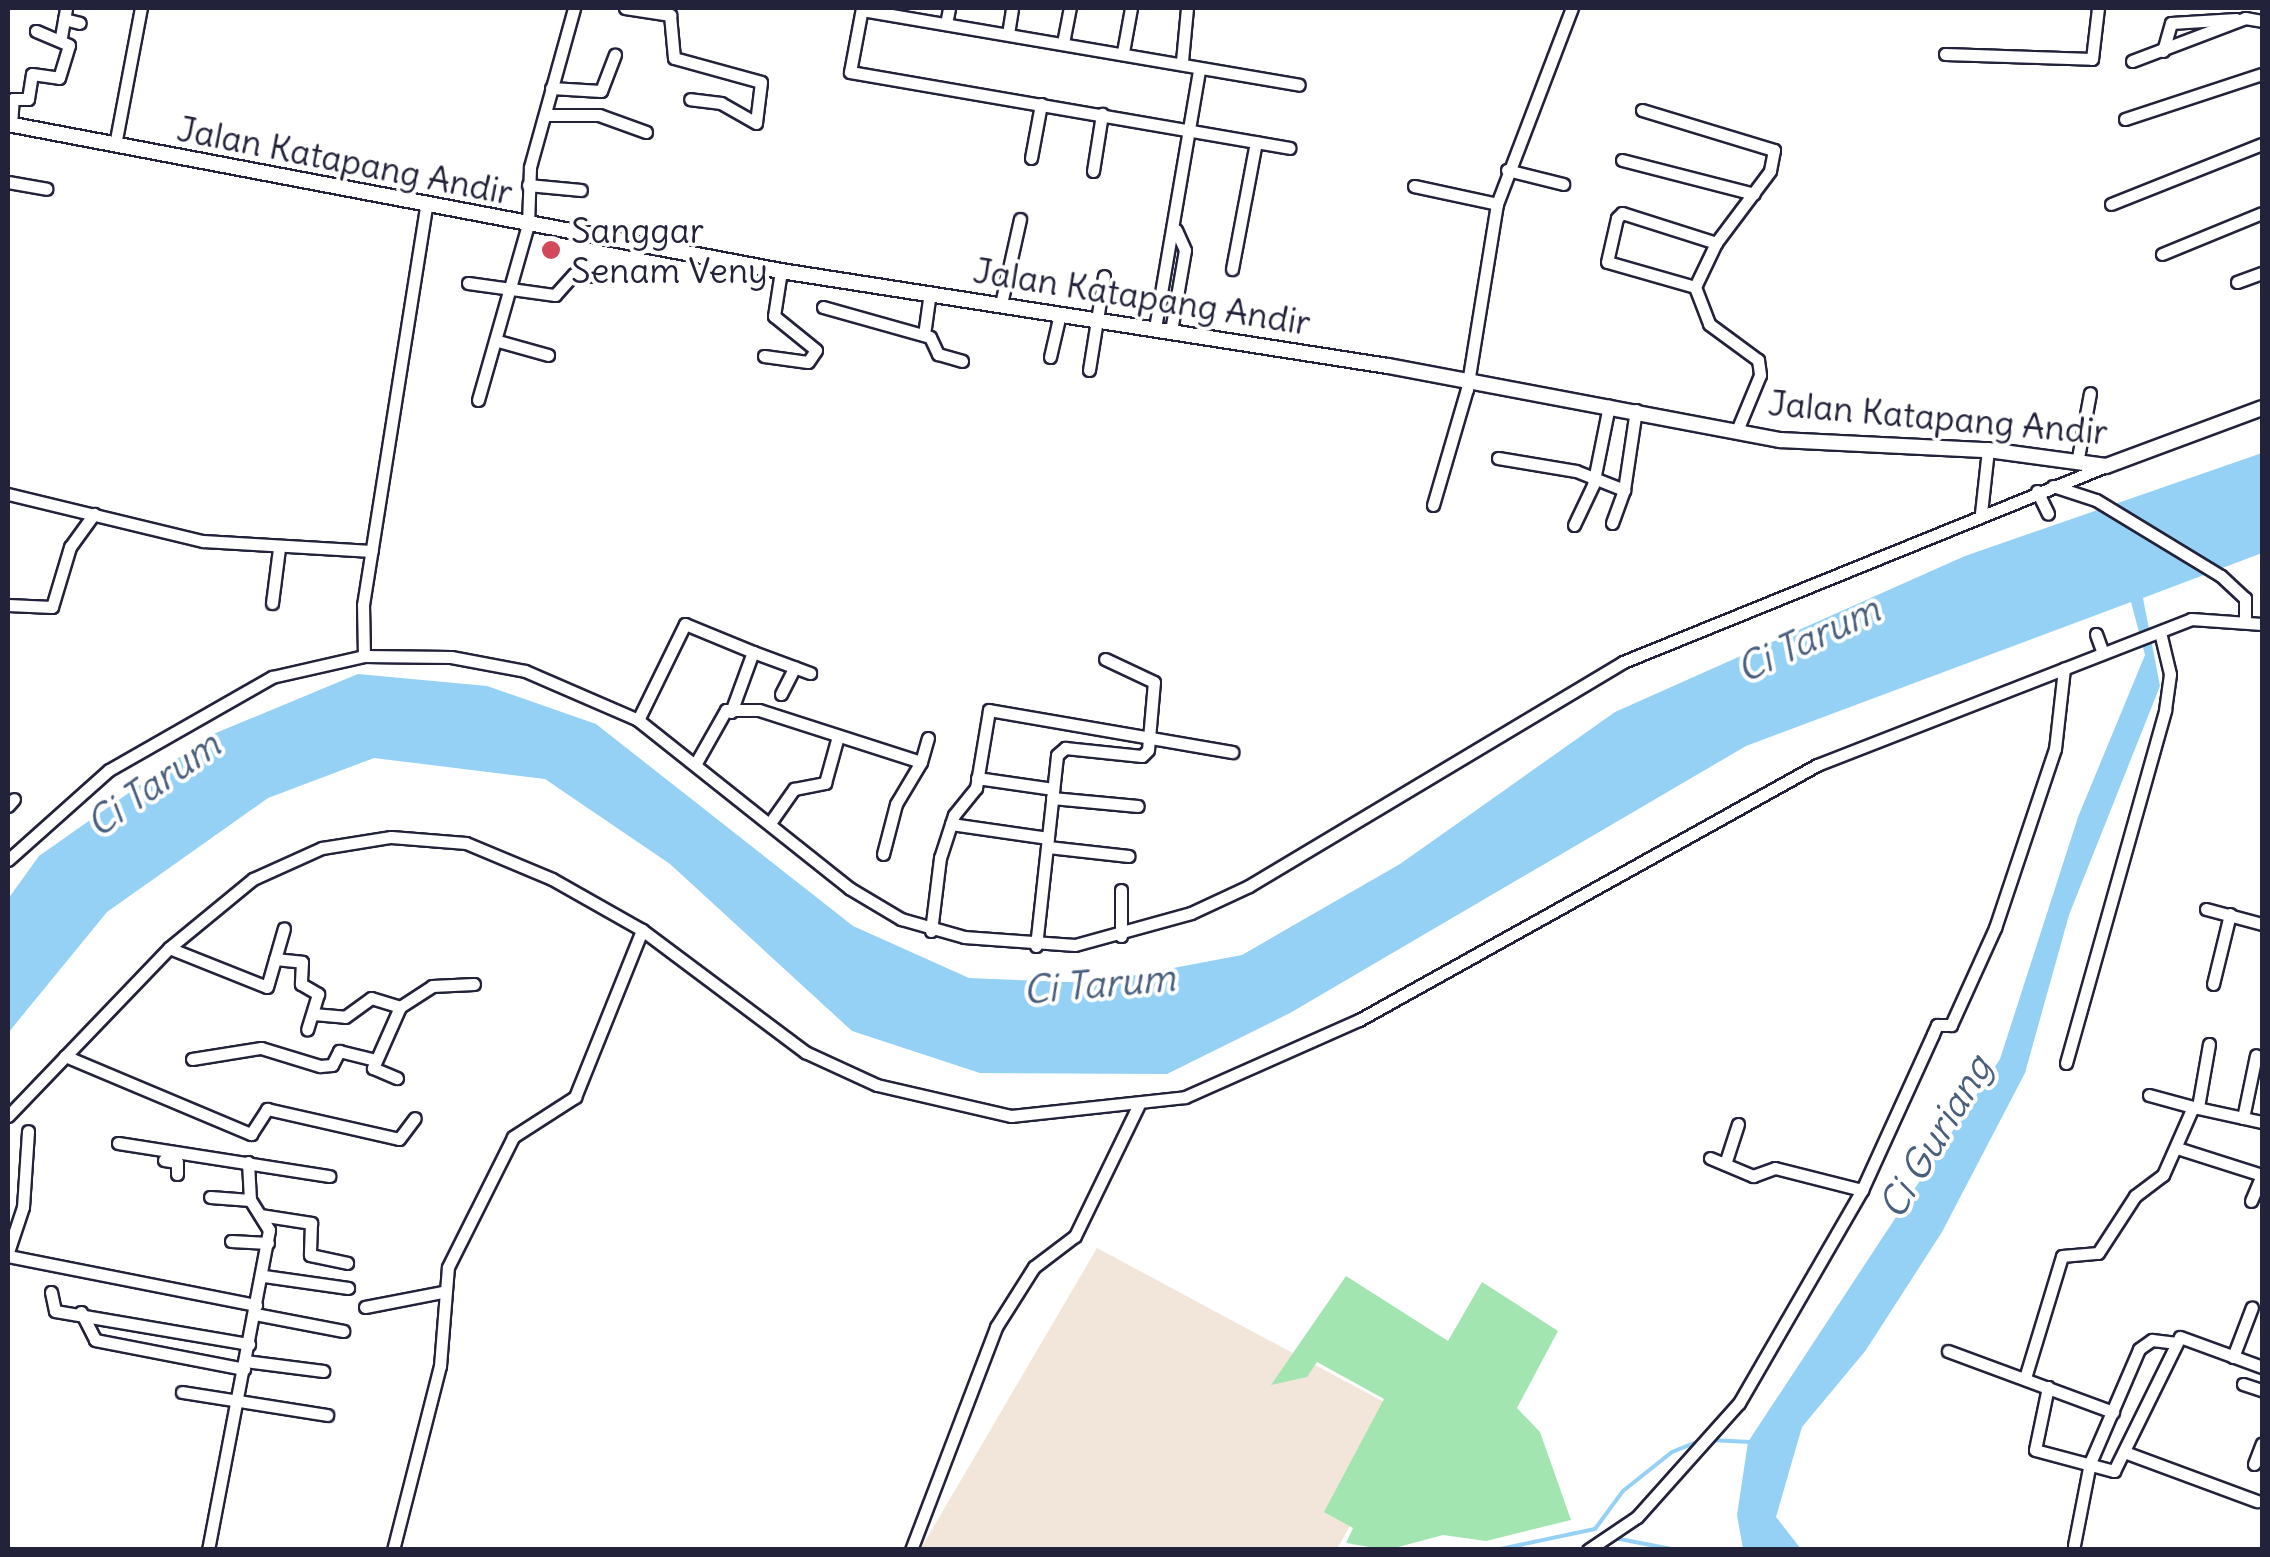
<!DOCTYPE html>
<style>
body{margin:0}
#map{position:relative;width:2270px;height:1557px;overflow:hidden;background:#fff;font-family:Delius,sans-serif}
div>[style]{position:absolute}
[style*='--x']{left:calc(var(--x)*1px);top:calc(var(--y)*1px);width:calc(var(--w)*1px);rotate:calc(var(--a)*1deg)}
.built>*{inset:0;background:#f1e6d9}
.green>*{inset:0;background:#a2e5b0}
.water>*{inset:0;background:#94d1f5}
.stream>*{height:4px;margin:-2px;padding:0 2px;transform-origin:2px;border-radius:2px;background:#94d1f5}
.roads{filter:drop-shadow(2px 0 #22223b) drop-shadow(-2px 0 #22223b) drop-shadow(0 2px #22223b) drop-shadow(0 -2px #22223b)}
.minor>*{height:11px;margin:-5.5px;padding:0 5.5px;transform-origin:5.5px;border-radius:5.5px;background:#fff}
.tertiary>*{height:14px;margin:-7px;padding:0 7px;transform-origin:7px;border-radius:7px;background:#fff}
.dots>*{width:28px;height:28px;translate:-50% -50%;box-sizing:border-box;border:5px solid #fff;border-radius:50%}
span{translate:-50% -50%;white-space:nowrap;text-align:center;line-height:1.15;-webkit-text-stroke:8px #fff;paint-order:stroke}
.street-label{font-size:35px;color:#22223b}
.poi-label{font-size:35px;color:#22223b}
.left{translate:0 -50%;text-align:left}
.water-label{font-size:38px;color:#4a5f7c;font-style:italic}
.frame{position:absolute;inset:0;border:10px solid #22223b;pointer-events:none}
</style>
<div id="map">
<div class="built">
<div style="clip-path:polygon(1097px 1248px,1412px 1417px,1337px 1549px,920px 1550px)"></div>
</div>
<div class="green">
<div style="clip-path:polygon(1346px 1276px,1448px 1341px,1482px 1282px,1558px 1331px,1517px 1408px,1540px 1432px,1571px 1520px,1486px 1541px,1443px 1535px,1387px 1550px,1346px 1543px,1353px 1528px,1324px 1512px,1384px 1399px,1317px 1362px,1307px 1377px,1271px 1385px)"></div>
</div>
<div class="water">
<div style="clip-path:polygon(2262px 453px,2262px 553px,2143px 598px,2160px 686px,2069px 915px,2025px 1073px,1942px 1232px,1866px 1350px,1802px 1427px,1776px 1517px,1801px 1549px,1743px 1549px,1737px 1515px,1748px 1442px,2000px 1059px,2078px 817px,2145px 655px,2131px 602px,1746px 746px,1290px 1013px,1167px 1074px,980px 1073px,852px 1031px,670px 864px,545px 779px,374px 758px,268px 798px,107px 912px,8px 1033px,8px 899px,39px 856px,211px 735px,358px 674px,487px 686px,596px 724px,853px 926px,969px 978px,1094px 983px,1242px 955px,1400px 864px,1615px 712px,1965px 556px)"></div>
</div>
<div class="stream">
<div style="--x:1710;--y:1440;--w:40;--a:2.9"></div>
<div style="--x:1614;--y:1538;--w:64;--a:10.8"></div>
<div style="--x:1410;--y:1550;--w:60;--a:0"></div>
<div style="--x:1496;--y:1550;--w:101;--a:-12"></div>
<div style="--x:1595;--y:1529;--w:47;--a:-53.6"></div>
<div style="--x:1623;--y:1491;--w:63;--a:-38.5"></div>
<div style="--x:1672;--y:1452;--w:31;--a:-22"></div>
</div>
<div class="roads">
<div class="minor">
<div style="--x:625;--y:8;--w:46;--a:8.8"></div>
<div style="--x:670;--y:15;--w:43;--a:84.7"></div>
<div style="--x:674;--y:58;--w:90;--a:15.4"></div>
<div style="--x:761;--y:82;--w:41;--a:97"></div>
<div style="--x:756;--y:123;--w:40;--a:-150.3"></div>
<div style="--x:721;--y:103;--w:31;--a:-173"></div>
<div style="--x:862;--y:8;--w:65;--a:100.6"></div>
<div style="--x:850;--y:72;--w:446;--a:9.8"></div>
<div style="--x:862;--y:10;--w:443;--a:9.7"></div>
<div style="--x:64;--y:19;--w:16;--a:14"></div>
<div style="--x:946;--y:24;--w:16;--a:-79"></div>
<div style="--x:1008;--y:34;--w:26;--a:-81"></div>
<div style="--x:61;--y:37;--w:29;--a:-80"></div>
<div style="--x:1063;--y:43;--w:36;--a:-79"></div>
<div style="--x:2163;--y:51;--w:29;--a:-74"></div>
<div style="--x:2171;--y:23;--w:65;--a:-3.5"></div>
<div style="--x:1123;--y:52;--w:45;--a:-79.7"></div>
<div style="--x:1945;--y:54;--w:147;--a:1.9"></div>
<div style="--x:2092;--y:59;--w:51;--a:-83.3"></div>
<div style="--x:1182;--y:61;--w:53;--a:-84.6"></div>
<div style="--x:2132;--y:61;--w:121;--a:-20.8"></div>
<div style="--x:2245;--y:18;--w:17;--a:10"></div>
<div style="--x:551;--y:88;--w:50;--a:3.4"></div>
<div style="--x:601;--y:91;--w:39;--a:-69"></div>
<div style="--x:1642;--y:110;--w:138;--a:16.9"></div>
<div style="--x:1774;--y:150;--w:21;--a:101"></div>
<div style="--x:1770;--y:171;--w:90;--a:126.9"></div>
<div style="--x:1716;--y:243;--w:49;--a:115.5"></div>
<div style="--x:1695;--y:287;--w:40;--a:69"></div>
<div style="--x:1709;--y:324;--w:61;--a:36.3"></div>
<div style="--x:1758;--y:360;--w:15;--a:82"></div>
<div style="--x:1760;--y:375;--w:57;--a:112.5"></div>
<div style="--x:545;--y:115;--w:54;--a:0"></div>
<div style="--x:599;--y:115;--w:50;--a:19.9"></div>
<div style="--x:2125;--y:119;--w:144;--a:-18.2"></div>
<div style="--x:11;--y:125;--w:26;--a:-86"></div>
<div style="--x:13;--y:99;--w:15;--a:0"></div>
<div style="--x:28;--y:99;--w:25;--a:-81"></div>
<div style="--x:32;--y:74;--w:27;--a:8"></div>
<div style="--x:59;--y:78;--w:34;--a:-73"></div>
<div style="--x:69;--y:45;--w:36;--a:-157"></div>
<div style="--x:115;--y:145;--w:139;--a:-79.3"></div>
<div style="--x:1031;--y:158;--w:55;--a:-79.5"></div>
<div style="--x:1622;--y:160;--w:136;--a:14.4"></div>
<div style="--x:1507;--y:170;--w:58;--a:14"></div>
<div style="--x:1093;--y:171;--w:58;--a:-81"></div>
<div style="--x:8;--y:182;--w:39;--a:10"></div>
<div style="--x:528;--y:185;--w:53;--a:5.4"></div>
<div style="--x:1414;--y:186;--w:85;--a:12.2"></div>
<div style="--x:2111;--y:204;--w:162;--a:-21.7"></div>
<div style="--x:2162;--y:254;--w:108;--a:-22.3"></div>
<div style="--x:1232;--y:269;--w:129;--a:-79.3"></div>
<div style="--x:2237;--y:282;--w:27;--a:-20"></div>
<div style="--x:468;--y:283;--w:88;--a:7.9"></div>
<div style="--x:555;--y:295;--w:28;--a:-48"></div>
<div style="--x:574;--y:274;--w:24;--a:5"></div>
<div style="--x:1695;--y:287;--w:91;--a:-164.1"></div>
<div style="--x:1607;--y:262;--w:45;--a:-77.2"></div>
<div style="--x:1617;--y:218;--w:7;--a:-45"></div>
<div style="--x:1622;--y:213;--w:99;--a:17.7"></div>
<div style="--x:1001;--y:304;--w:87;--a:-77.4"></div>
<div style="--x:823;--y:307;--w:111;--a:15.7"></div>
<div style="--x:930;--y:337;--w:19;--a:65"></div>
<div style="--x:938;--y:354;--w:25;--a:16"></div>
<div style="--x:1155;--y:328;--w:261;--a:-80.3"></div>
<div style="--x:1171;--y:331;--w:82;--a:-80.2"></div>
<div style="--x:1185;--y:250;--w:22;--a:-114"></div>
<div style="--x:924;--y:335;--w:43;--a:-82.1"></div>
<div style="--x:498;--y:341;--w:52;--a:15.6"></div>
<div style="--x:764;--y:356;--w:44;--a:7.8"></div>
<div style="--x:808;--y:362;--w:14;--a:-56"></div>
<div style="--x:816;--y:350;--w:54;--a:-141"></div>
<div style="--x:774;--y:316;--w:46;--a:-81.2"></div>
<div style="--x:1050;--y:357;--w:44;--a:-76.9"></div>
<div style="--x:1089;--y:370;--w:95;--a:-80.9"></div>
<div style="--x:478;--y:400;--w:182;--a:-74.1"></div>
<div style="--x:528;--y:225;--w:58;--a:-88"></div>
<div style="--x:530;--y:167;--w:165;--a:-74.5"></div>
<div style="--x:1498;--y:458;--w:79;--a:9.5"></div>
<div style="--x:1576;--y:471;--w:52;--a:21.6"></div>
<div style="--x:1624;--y:490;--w:81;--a:-81.5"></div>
<div style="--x:2077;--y:463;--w:71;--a:-79.5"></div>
<div style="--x:2053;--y:486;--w:45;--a:18"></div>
<div style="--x:2096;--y:500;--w:146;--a:31.3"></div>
<div style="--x:2221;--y:576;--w:33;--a:43"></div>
<div style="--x:2245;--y:598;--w:20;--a:90"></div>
<div style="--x:2037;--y:491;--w:25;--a:64"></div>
<div style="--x:8;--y:494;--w:201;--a:13.6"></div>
<div style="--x:203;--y:541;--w:169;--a:3.4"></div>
<div style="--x:1433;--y:505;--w:121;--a:-73.7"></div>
<div style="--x:1467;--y:389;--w:187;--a:-80.8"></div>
<div style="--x:1497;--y:204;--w:210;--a:-69.1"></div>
<div style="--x:1981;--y:513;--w:63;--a:-83.7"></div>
<div style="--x:1612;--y:523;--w:35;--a:-70"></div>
<div style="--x:1574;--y:525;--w:44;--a:-64.6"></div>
<div style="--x:1593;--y:485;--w:81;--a:-78.6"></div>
<div style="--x:272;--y:603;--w:55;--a:-82.7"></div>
<div style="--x:8;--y:605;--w:44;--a:2.6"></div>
<div style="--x:52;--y:607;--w:63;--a:-73.3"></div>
<div style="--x:70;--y:547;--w:41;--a:-54"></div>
<div style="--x:2096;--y:634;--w:20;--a:70"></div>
<div style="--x:364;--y:656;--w:51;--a:-91.1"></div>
<div style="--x:363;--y:605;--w:403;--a:-81"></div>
<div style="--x:781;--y:694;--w:30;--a:-63"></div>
<div style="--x:731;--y:712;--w:64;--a:-69.9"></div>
<div style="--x:753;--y:652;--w:61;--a:20.2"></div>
<div style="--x:638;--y:720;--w:107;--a:-63.9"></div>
<div style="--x:685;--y:624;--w:74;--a:22.4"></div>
<div style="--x:696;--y:763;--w:61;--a:-60.5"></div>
<div style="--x:726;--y:710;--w:33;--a:0"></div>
<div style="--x:759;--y:710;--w:170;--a:17.8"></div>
<div style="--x:921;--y:762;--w:25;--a:-74"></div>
<div style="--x:977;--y:778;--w:77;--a:8.2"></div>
<div style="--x:1052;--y:798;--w:86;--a:5.3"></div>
<div style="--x:8;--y:806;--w:9;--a:-49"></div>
<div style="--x:770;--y:823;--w:42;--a:-54.8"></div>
<div style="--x:794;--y:789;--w:32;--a:-11"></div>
<div style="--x:825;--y:783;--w:49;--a:-74.5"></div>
<div style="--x:951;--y:824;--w:98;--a:8.2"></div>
<div style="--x:1048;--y:847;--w:81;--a:6.4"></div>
<div style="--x:883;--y:854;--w:52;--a:-75.4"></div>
<div style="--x:896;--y:804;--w:49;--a:-59.2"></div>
<div style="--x:8;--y:860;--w:135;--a:-41.7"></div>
<div style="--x:109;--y:770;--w:188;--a:-29.7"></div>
<div style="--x:272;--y:677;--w:94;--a:-12.9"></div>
<div style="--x:364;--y:656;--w:87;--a:0.7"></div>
<div style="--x:451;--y:657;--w:75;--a:10.7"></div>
<div style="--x:525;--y:671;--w:123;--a:23.4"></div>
<div style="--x:638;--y:720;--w:270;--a:38.5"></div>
<div style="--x:849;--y:888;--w:61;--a:30.8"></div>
<div style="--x:901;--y:919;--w:66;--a:15.9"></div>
<div style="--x:964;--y:937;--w:111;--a:4.1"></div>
<div style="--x:1075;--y:945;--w:120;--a:-15.4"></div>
<div style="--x:1191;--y:913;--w:64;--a:-25"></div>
<div style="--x:1249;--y:886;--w:436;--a:-30.9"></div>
<div style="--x:1623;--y:662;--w:521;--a:-22.09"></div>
<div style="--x:2206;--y:909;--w:58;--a:15"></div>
<div style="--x:931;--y:931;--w:74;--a:-83"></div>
<div style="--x:940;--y:858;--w:45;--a:-72"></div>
<div style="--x:954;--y:815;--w:35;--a:-51"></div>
<div style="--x:976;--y:788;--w:79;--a:-80.5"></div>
<div style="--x:989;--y:710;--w:247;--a:9.8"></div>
<div style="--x:1121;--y:936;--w:46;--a:-90"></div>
<div style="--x:1036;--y:946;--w:192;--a:-83.7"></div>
<div style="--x:1057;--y:755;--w:11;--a:-41"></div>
<div style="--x:1065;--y:748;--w:77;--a:5.9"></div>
<div style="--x:1142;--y:756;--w:8;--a:-45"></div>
<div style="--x:1148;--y:750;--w:68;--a:-85"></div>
<div style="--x:1154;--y:682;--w:54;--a:-154.9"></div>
<div style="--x:169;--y:948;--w:105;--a:21.7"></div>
<div style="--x:267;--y:987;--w:61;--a:-73.9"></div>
<div style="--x:275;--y:959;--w:27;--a:6"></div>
<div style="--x:302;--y:962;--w:22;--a:93"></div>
<div style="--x:301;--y:984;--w:20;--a:30"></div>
<div style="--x:318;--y:994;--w:37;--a:107"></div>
<div style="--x:2213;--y:984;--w:72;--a:-76.3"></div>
<div style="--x:400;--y:1007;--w:38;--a:-33"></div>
<div style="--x:432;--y:986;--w:42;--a:-2.7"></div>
<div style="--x:313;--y:1014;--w:32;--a:5"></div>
<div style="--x:345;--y:1017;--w:32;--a:-36"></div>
<div style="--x:371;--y:998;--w:30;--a:17"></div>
<div style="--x:400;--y:1007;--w:67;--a:113.9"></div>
<div style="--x:373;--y:1068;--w:26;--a:23"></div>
<div style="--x:65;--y:1056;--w:202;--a:22.8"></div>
<div style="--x:251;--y:1134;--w:30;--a:-57"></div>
<div style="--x:267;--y:1109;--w:135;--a:12.8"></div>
<div style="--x:399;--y:1139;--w:26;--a:-53"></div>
<div style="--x:192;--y:1059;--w:70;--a:-9.1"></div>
<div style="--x:261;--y:1048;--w:62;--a:17"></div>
<div style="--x:320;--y:1066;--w:12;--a:-5"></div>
<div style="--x:332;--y:1065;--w:16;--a:-63"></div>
<div style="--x:339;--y:1051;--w:36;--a:14"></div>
<div style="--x:2066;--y:1063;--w:367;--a:-74.3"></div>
<div style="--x:2165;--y:710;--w:36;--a:-82"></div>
<div style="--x:2170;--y:674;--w:43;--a:-103.4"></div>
<div style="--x:2149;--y:1095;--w:46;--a:15.3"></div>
<div style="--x:2198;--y:1107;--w:64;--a:-80.1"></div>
<div style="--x:8;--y:1116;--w:233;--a:-46.2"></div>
<div style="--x:169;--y:948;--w:109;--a:-39.4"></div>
<div style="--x:253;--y:879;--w:76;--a:-24.2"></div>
<div style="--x:322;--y:848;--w:70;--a:-9.1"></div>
<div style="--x:391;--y:837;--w:75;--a:4.6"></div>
<div style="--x:466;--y:843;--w:93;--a:22.7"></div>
<div style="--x:552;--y:879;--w:103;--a:29.5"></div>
<div style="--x:642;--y:930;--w:204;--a:36.8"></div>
<div style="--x:805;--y:1052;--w:79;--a:24.6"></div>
<div style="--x:877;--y:1085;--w:138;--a:13"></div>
<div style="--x:1011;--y:1116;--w:175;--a:-6.2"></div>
<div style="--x:1185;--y:1097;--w:190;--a:-23.9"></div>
<div style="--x:1359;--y:1020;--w:524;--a:-29.11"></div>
<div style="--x:1817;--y:765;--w:401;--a:-21.3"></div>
<div style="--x:2191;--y:619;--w:71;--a:4"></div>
<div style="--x:2243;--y:1118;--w:64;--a:-78.3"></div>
<div style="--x:118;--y:1143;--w:214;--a:8.9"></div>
<div style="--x:2177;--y:1148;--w:89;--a:17.6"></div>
<div style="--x:1710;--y:1158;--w:47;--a:22.7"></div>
<div style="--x:1753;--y:1176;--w:23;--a:-20"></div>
<div style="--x:1775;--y:1168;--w:90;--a:14.2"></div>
<div style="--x:164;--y:1160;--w:13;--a:9"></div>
<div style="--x:177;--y:1162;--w:12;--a:90"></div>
<div style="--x:248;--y:1162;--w:38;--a:87"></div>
<div style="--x:1725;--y:1164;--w:42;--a:-72"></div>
<div style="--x:2251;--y:1201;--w:28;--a:-67"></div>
<div style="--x:260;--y:1215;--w:52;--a:8.9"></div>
<div style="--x:311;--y:1223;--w:32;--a:92"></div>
<div style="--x:310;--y:1255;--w:38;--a:12"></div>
<div style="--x:231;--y:1241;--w:37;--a:3"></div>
<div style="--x:8;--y:1252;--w:47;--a:-71.6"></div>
<div style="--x:23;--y:1207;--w:76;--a:-86.2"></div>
<div style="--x:8;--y:1256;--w:253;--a:11.2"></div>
<div style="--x:264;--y:1276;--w:85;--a:8.1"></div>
<div style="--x:51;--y:1292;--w:19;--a:78"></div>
<div style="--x:55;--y:1311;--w:197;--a:9.7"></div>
<div style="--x:365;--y:1307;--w:78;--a:-11"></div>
<div style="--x:81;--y:1312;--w:31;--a:63"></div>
<div style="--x:95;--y:1340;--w:152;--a:11"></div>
<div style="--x:255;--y:1314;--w:90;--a:10.9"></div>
<div style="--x:1948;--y:1351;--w:176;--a:20.3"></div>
<div style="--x:2233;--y:1357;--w:53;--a:-69.2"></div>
<div style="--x:245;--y:1361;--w:79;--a:7.3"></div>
<div style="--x:2025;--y:1378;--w:127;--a:-73.1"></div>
<div style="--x:2062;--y:1256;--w:36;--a:-5"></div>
<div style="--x:2098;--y:1253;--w:68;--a:-57"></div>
<div style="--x:2135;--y:1196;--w:35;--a:-37"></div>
<div style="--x:2163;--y:1175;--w:74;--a:-66.2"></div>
<div style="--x:2193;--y:1107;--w:71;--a:12.3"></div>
<div style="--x:2243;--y:1384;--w:20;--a:18"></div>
<div style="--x:2048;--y:1387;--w:64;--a:101.7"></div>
<div style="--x:2035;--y:1450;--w:82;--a:14.9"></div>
<div style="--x:2114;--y:1471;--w:149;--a:-63.8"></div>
<div style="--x:2180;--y:1337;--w:87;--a:20.1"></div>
<div style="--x:182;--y:1392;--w:147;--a:9"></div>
<div style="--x:2127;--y:1453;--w:139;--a:20.3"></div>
<div style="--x:2254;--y:1464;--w:22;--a:-69"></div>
<div style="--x:2074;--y:1545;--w:84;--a:-79"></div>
<div style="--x:2090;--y:1463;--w:124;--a:-66.7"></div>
<div style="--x:2139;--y:1349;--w:16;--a:-35"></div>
<div style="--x:2152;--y:1340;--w:23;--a:7"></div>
<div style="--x:208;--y:1550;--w:326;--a:-79.2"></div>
<div style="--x:269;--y:1230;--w:36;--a:-122"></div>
<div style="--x:250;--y:1200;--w:40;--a:-175.7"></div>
<div style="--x:393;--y:1550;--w:190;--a:-75.7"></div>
<div style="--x:440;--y:1366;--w:99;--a:-85.4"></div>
<div style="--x:448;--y:1267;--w:145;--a:-63.4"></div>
<div style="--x:513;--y:1137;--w:74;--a:-32.8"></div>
<div style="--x:575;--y:1097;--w:180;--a:-68.1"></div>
<div style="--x:911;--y:1550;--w:239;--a:-69.1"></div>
<div style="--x:996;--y:1327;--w:71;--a:-57.7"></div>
<div style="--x:1034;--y:1267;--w:51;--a:-37.1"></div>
<div style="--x:1075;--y:1236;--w:144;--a:-64.1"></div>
<div style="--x:1588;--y:1550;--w:59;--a:-34"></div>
<div style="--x:1637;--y:1517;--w:153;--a:-48.2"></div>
<div style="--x:1739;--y:1403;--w:246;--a:-60"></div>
<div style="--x:1862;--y:1190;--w:171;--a:-65.5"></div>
<div style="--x:1933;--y:1034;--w:10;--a:-66"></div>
<div style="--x:1937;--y:1025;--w:14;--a:0"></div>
<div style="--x:1951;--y:1025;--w:107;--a:-65.6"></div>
<div style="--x:1995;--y:928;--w:189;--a:-71.5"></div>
<div style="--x:2055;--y:749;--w:81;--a:-83.6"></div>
</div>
<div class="tertiary">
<div style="--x:8;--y:124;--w:787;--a:10.77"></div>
<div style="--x:781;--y:271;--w:614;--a:8.9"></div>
<div style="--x:1388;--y:366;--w:399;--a:10.7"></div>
<div style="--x:1780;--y:440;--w:208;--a:2.8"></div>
<div style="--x:1988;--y:450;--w:119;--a:7.7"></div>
<div style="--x:2106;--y:466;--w:166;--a:-20.4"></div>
</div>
</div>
<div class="dots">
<div style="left:551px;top:250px;background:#d1495b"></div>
</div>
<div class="street-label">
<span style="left:345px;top:160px;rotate:11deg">Jalan Katapang Andir</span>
<span style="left:1142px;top:296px;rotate:9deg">Jalan Katapang Andir</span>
<span style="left:1938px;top:417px;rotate:5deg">Jalan Katapang Andir</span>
</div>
<div class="poi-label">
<span class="left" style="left:571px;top:250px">Sanggar<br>Senam Veny</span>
</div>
<div class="water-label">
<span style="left:1808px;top:639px;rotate:-25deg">Ci Tarum</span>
<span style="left:153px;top:784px;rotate:-35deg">Ci Tarum</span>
<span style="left:1099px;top:984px;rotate:-5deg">Ci Tarum</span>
<span style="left:1935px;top:1137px;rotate:-59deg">Ci Guriang</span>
</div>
<div class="frame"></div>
</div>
